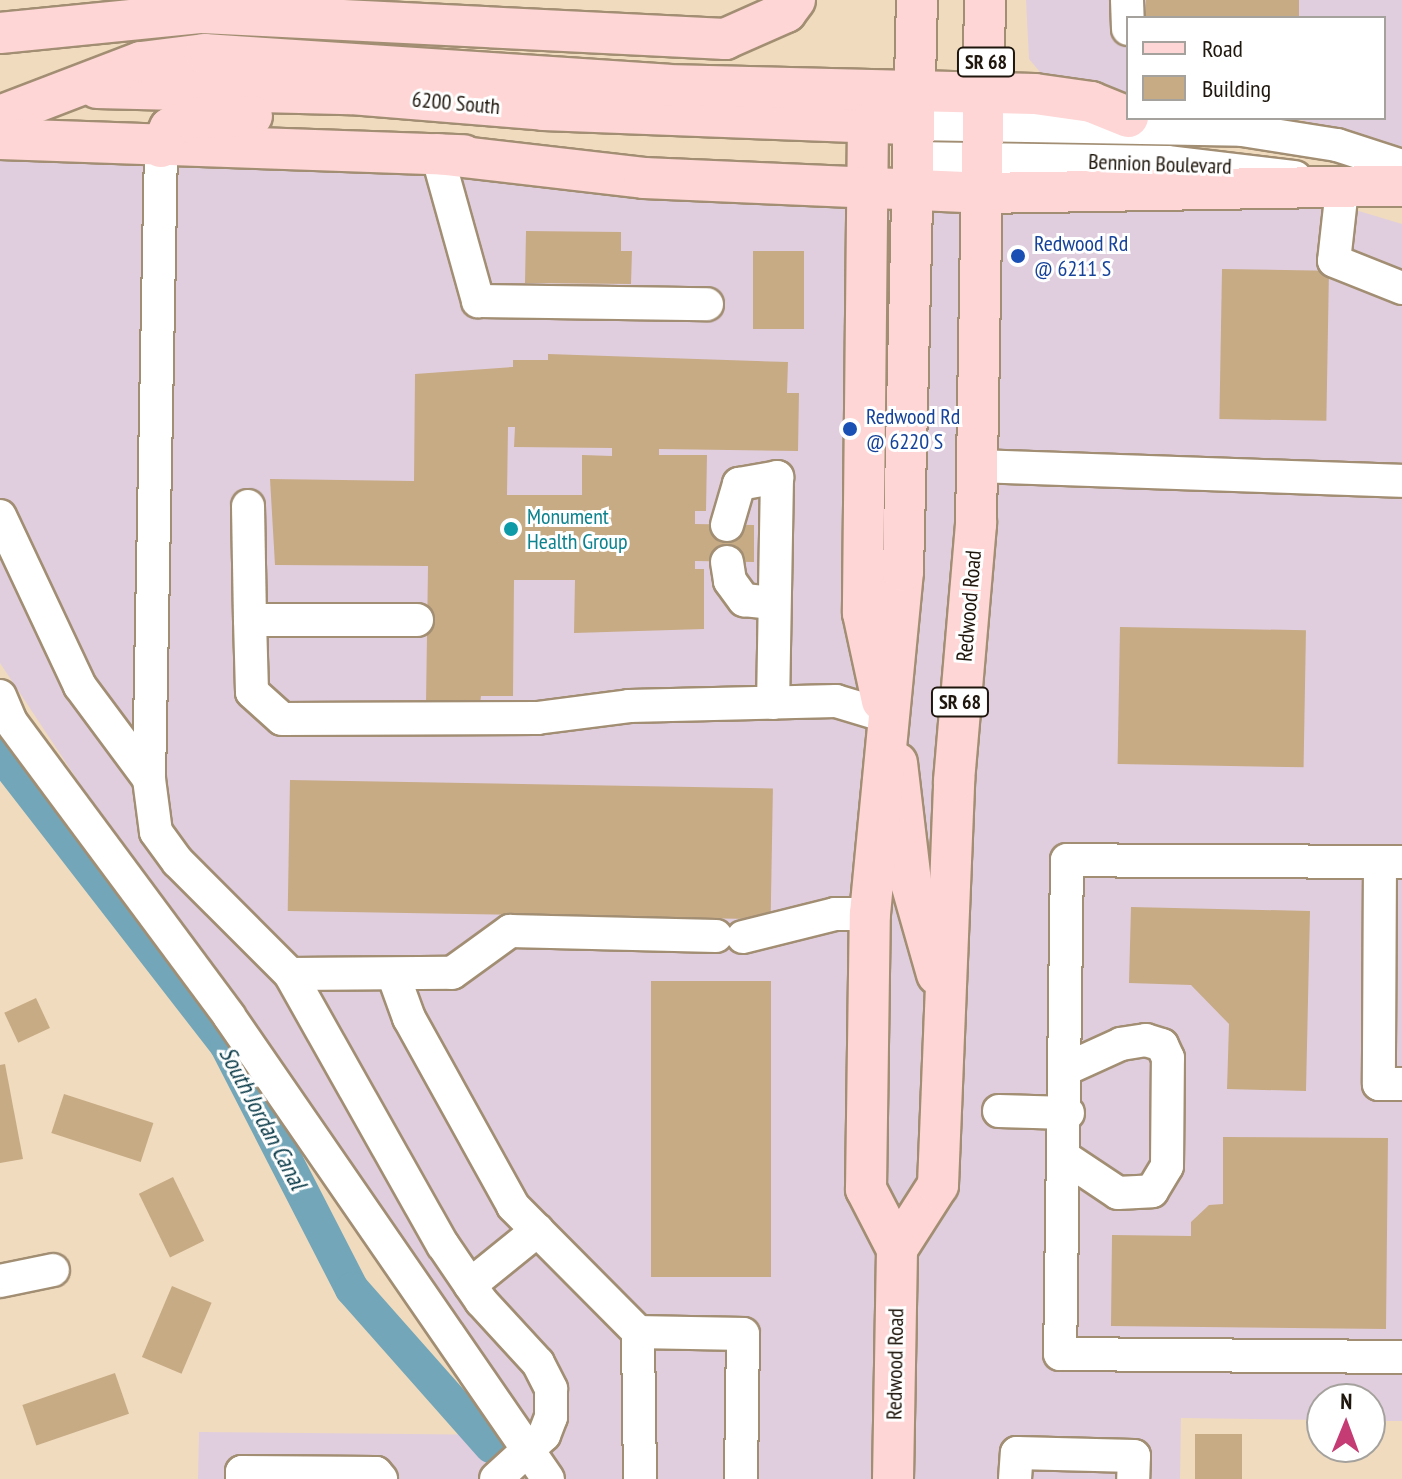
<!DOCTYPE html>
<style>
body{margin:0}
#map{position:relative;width:1402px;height:1479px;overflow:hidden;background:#f0dbbe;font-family:"PT Sans Narrow",sans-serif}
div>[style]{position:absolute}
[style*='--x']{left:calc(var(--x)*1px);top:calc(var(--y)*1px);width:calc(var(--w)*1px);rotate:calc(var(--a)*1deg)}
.commercial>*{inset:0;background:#e0cede}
.canal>*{height:34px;margin:-17px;padding:0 17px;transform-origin:17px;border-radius:17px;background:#72a6b8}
.building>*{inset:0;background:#c7ab85;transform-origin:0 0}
.roads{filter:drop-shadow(2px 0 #a28e73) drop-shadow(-2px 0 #a28e73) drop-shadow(0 2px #a28e73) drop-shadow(0 -2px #a28e73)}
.minor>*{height:32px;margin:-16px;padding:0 16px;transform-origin:16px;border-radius:16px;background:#fff}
.major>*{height:40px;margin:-20px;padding:0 20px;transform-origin:20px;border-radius:20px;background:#fed6d5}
.dots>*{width:22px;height:22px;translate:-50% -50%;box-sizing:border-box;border:4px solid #fff;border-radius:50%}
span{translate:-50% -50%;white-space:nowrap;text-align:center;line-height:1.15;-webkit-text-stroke:6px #fff;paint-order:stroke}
.shield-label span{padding:2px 6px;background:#fff;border:2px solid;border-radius:6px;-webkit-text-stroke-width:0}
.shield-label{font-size:20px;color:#1f170d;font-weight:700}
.street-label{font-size:22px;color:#1f170d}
.transit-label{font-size:22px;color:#164399}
.left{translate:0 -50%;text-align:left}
.culture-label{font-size:22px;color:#0d838f}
.water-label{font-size:24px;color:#083947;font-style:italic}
.legend{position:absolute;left:1126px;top:16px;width:260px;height:104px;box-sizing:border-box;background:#fff;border:2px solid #a5a29e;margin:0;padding:10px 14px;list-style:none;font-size:24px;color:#1f170d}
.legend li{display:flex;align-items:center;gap:16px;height:40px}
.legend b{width:40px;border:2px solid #a5a29e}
.north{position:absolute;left:1306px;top:1383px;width:80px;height:80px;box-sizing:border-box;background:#fff;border:2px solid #a5a29e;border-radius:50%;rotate:1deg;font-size:22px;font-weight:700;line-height:32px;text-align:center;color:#1f170d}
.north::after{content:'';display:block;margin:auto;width:28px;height:36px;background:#c53b73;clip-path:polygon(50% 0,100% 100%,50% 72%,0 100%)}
</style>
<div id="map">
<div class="commercial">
<div style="clip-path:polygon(1026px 0,1402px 0,1402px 147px,1293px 118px,1384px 118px,1384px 18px,1128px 18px,1128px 94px,1083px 93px,1051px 85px,1029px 59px)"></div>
<div style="clip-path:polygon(0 156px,1269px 204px,1352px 209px,1402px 224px,1402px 1421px,1370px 1421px,1370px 1399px,1322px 1399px,1322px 1420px,1181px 1418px,1180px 1479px,198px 1479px,199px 1432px,511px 1435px,0 663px)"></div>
</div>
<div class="canal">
<div style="--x:0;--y:753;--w:371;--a:52.2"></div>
<div style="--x:227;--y:1046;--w:273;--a:62.8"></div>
<div style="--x:352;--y:1289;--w:210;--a:48.5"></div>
</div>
<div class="building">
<div style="left:1146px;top:0;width:153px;height:18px"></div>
<div style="clip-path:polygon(526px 231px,621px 232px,621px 251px,632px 251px,631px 284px,525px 283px)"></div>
<div style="left:753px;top:251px;width:51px;height:78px"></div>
<div style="left:1222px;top:269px;width:107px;height:150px;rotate:1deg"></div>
<div style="clip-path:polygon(evenodd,548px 354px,788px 362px,787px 393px,799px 393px,798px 451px,659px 449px,659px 455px,707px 455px,706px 511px,695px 511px,695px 524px,754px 525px,754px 562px,695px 561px,695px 569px,704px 569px,704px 629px,574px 633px,575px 580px,514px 580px,513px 696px,481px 696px,480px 704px,426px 703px,428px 566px,275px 565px,270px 479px,414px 481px,415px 374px,513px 367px,513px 360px,548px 360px,548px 354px,508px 427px,515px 427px,514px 447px,612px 448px,612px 456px,582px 455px,582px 495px,507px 495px,508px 427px)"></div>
<div style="left:1120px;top:627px;width:186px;height:137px;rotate:1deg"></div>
<div style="left:290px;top:780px;width:483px;height:131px;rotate:1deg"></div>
<div style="clip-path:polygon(1131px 907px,1310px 911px,1306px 1091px,1227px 1089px,1229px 1024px,1191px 985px,1129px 983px)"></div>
<div style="left:651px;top:981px;width:120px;height:296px"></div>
<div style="left:36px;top:998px;width:33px;height:35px;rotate:65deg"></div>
<div style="clip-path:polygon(5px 1064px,23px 1159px,0 1163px,0 1065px)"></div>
<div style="left:64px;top:1094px;width:94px;height:41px;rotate:18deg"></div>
<div style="clip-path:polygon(1223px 1137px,1388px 1138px,1386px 1329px,1111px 1326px,1112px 1235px,1191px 1236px,1191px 1222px,1209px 1205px,1223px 1204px)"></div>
<div style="left:173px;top:1177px;width:71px;height:38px;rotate:64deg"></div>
<div style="left:172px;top:1286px;width:43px;height:77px;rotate:23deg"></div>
<div style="left:115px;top:1373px;width:43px;height:98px;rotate:71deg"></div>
<div style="left:1195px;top:1434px;width:47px;height:45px"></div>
</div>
<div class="roads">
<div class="minor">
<div style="--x:1127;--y:0;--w:29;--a:88"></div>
<div style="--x:912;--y:124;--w:330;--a:1"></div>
<div style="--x:1242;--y:130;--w:96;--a:9"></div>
<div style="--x:1337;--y:145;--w:68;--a:17.9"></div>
<div style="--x:437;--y:154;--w:153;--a:74.4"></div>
<div style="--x:478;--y:301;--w:229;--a:0.8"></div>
<div style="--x:912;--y:158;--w:255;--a:0.9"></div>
<div style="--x:1167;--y:162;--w:129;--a:6.7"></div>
<div style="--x:1342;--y:189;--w:72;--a:96.3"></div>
<div style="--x:1334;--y:261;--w:73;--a:21.7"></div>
<div style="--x:978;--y:466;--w:424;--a:2"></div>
<div style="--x:248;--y:506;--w:114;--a:89"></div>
<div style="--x:0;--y:516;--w:188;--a:64.8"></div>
<div style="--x:80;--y:686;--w:116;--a:53.4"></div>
<div style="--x:149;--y:779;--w:53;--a:82.5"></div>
<div style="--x:156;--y:832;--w:37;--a:54"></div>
<div style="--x:178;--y:862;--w:158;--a:45"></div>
<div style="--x:290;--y:974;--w:311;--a:60.6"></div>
<div style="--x:443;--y:1245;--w:68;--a:55.8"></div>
<div style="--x:481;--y:1301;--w:84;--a:47.4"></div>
<div style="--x:538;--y:1363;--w:29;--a:63"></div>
<div style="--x:551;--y:1389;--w:28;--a:90"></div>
<div style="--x:551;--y:1417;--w:19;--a:111"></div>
<div style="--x:544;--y:1435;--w:65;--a:137.5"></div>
<div style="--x:727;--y:525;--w:43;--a:-73.7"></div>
<div style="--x:739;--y:484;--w:39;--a:-10"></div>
<div style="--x:777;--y:477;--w:226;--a:91"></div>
<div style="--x:727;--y:562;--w:19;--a:81"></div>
<div style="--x:730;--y:581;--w:24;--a:54"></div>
<div style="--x:744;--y:600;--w:29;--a:6"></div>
<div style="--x:417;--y:620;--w:167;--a:180"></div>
<div style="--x:250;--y:620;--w:72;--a:88.4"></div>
<div style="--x:252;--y:692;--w:40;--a:42"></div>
<div style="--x:282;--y:719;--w:255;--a:-0.2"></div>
<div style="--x:537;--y:718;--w:93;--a:-7.4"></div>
<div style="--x:629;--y:706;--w:207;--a:-1.4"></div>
<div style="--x:836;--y:701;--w:52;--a:16.7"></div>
<div style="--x:0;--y:696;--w:28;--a:67"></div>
<div style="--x:11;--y:722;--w:366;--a:53.4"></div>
<div style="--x:229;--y:1016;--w:562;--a:55.43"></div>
<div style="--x:149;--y:779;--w:632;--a:-88.91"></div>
<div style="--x:1380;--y:862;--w:222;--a:90.3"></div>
<div style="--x:1379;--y:1084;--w:23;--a:0"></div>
<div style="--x:1402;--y:862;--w:335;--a:-179.7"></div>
<div style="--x:1067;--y:860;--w:494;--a:90.8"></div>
<div style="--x:1060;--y:1354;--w:342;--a:0.5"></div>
<div style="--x:743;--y:937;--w:95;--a:-14"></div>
<div style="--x:835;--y:914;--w:35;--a:0"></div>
<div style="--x:290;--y:974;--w:162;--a:-0.4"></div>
<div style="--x:452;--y:973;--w:72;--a:-35.9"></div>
<div style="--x:510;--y:931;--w:206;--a:1.4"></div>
<div style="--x:393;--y:974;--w:47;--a:70"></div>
<div style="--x:409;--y:1018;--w:215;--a:61"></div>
<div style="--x:513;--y:1206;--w:177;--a:45.2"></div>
<div style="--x:999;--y:1111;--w:69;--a:1.7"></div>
<div style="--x:1067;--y:1159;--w:61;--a:33.7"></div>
<div style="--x:1118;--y:1193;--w:34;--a:-3"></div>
<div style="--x:1152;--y:1191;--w:29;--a:-59"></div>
<div style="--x:1167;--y:1166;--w:108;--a:-89.5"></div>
<div style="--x:1168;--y:1058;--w:14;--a:-115"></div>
<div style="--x:1162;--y:1045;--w:17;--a:-163"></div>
<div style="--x:1146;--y:1040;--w:25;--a:171"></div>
<div style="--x:1121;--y:1044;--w:58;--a:155.6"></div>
<div style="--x:0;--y:1281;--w:54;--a:-11.7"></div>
<div style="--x:470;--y:1285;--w:87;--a:-39"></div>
<div style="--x:242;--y:1479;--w:7;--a:-90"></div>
<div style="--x:242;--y:1472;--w:134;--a:0.4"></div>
<div style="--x:376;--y:1473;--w:8;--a:50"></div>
<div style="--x:640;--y:1479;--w:147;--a:-90.8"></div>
<div style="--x:638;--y:1332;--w:105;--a:1.1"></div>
<div style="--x:743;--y:1334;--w:145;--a:90.8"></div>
<div style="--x:1015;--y:1479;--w:26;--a:-86"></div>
<div style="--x:1017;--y:1453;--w:117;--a:1.5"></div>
<div style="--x:1134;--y:1456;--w:23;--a:92"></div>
</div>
<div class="major">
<div style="--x:0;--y:33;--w:203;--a:-5.7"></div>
<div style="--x:202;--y:13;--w:524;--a:2.85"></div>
<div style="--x:725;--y:39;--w:67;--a:-23.9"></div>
<div style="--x:786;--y:12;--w:15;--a:-53"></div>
<div style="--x:97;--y:88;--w:254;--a:1.4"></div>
<div style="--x:351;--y:94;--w:194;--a:4.7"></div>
<div style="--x:544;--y:110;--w:368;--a:2.2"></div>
<div style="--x:0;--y:116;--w:151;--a:-21"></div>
<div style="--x:141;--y:62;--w:64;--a:-7.1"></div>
<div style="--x:205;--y:54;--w:463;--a:3.8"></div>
<div style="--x:667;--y:85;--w:368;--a:1.4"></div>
<div style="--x:1035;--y:94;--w:57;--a:8.1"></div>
<div style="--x:1091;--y:102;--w:40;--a:22"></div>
<div style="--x:868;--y:123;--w:490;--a:90.6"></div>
<div style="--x:863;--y:613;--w:90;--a:77.8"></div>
<div style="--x:0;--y:139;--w:464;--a:2"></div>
<div style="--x:161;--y:147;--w:21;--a:-65"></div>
<div style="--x:170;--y:128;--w:21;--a:-28"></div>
<div style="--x:189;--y:118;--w:63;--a:-1.8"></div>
<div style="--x:437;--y:154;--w:208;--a:6.6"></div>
<div style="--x:644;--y:178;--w:338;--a:2.5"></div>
<div style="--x:982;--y:193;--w:420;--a:-1"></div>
<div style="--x:897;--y:763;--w:121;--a:83.3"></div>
<div style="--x:911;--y:883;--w:95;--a:74.1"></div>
<div style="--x:897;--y:1249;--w:76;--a:-57.4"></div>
<div style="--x:938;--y:1185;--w:404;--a:-87.7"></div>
<div style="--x:954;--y:781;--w:258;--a:-85.1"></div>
<div style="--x:976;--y:524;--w:524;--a:-89.02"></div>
<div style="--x:893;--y:1479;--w:230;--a:-89"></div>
<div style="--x:897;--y:1249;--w:68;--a:-117.3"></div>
<div style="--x:866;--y:1189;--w:275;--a:-89.2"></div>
<div style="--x:870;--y:914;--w:345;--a:-84.5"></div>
<div style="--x:903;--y:571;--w:571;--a:-88.6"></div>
</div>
</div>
<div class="dots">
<div style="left:1018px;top:256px;background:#1a4fb4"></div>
<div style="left:850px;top:429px;background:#1a4fb4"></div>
<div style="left:511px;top:529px;background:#0f9aa8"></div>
</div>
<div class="shield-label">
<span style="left:986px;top:62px">SR 68</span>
<span style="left:960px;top:702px">SR 68</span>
</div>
<div class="street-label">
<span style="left:456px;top:103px;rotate:5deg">6200 South</span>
<span style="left:1160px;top:164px;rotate:2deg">Bennion Boulevard</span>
<span style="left:969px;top:606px;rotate:-85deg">Redwood Road</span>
<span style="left:895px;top:1364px;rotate:-89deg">Redwood Road</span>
</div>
<div class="transit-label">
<span class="left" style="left:1034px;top:256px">Redwood Rd<br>@ 6211 S</span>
<span class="left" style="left:866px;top:429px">Redwood Rd<br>@ 6220 S</span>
</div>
<div class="culture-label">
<span class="left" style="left:527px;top:529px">Monument<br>Health Group</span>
</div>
<div class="water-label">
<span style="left:263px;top:1118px;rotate:62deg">South Jordan Canal</span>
</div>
<ul class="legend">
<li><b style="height:10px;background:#fed6d5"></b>Road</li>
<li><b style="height:22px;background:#c7ab85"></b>Building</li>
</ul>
<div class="north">N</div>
</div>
